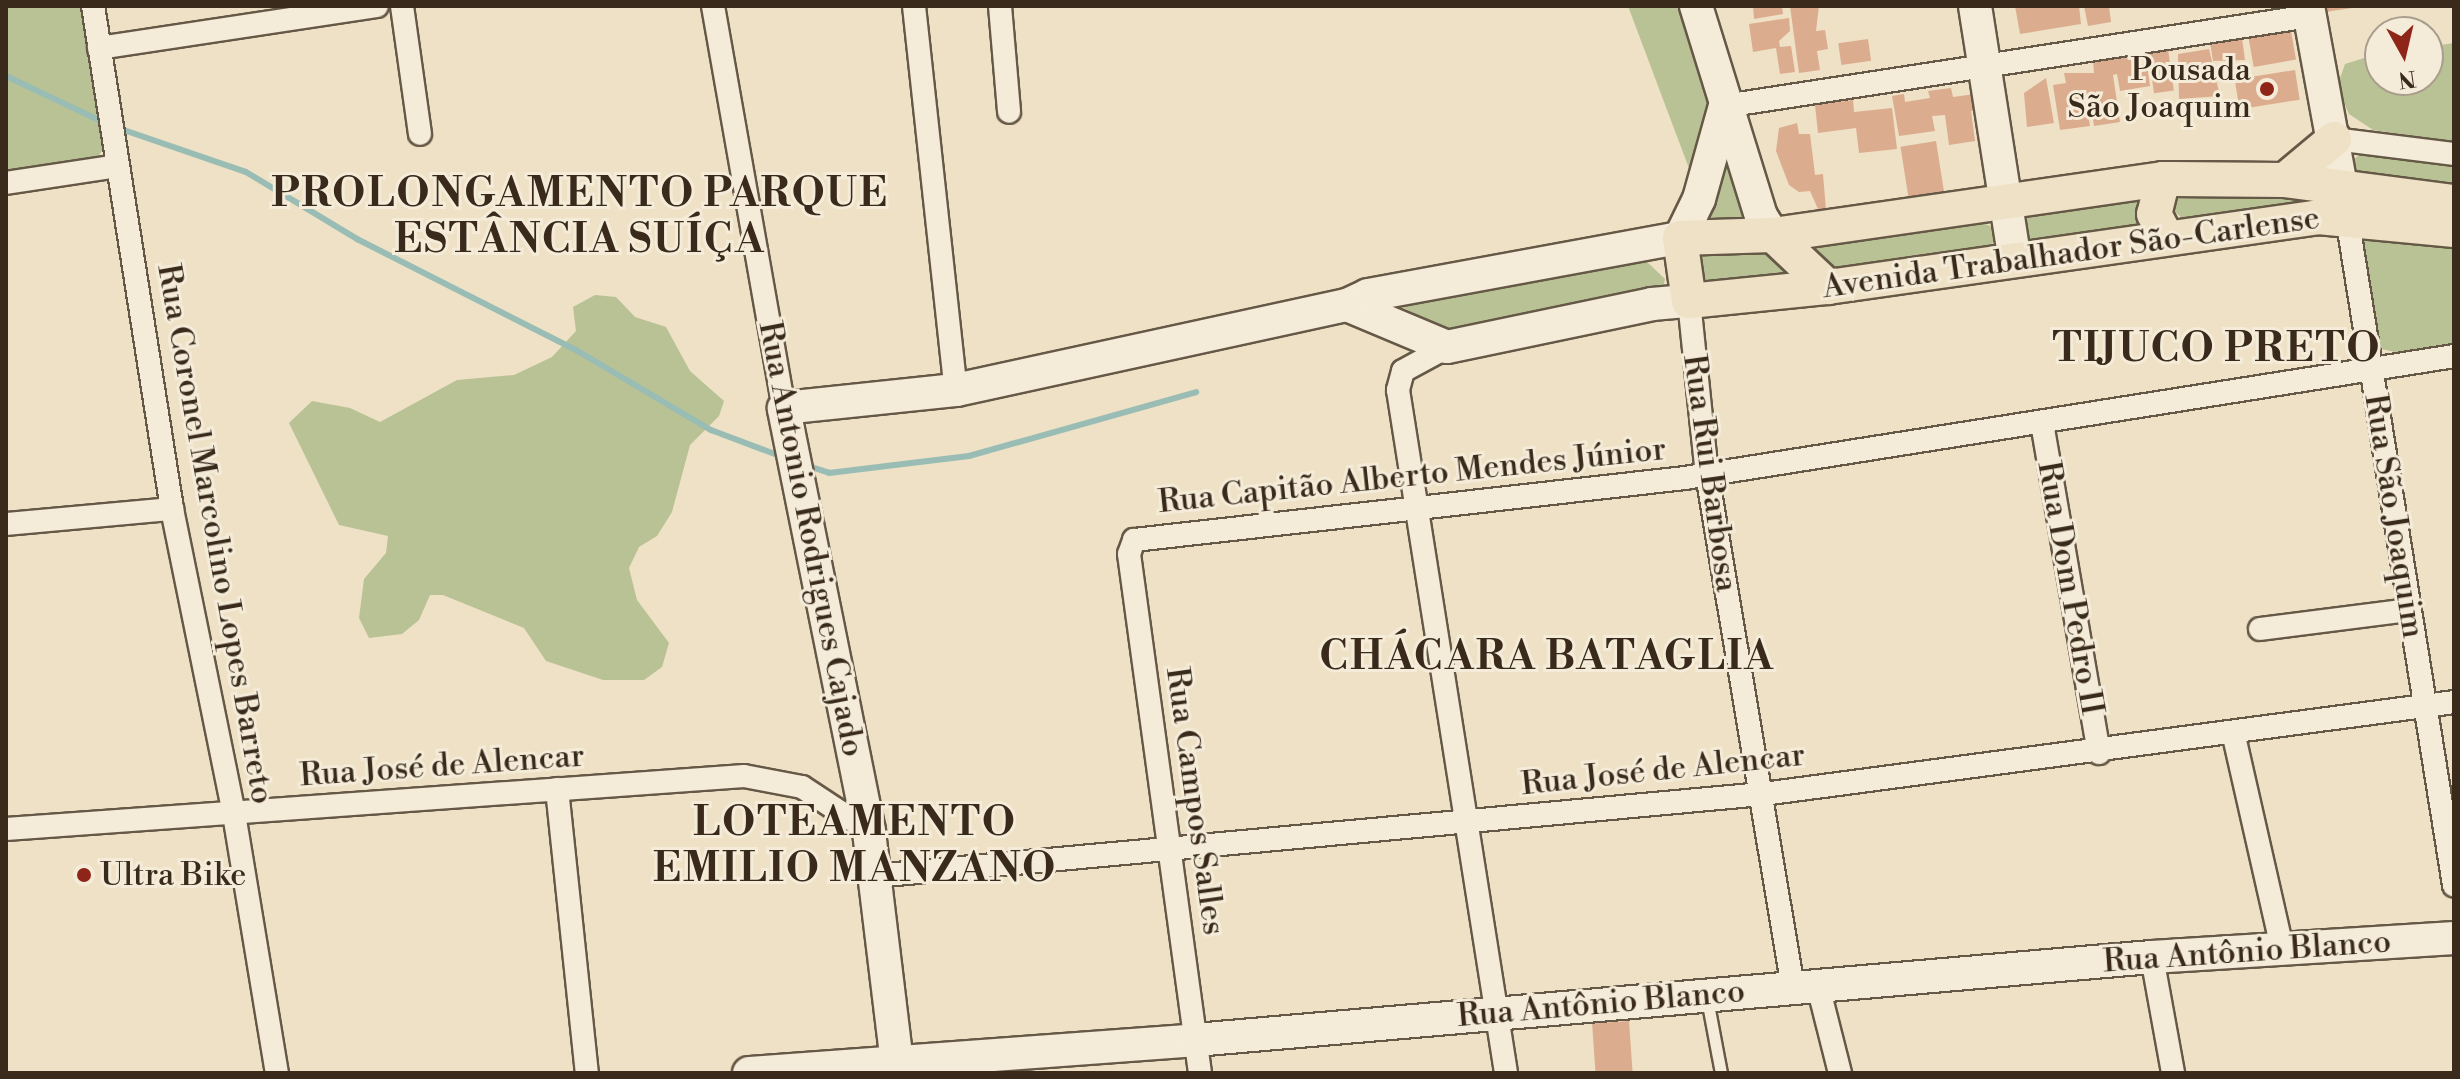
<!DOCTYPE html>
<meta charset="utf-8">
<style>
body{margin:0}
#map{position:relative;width:2460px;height:1079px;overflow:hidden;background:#eee1c5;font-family:"Libre Bodoni",serif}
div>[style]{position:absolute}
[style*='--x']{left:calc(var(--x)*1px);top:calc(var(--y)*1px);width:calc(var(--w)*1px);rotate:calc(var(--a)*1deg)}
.green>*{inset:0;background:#b9c294;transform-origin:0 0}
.stream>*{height:6px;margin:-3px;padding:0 3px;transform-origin:3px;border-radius:3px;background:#99bdb5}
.building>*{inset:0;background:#dcac8f;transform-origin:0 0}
.roads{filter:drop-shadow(2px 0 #665846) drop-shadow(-2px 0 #665846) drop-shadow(0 2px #665846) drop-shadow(0 -2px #665846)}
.lane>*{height:11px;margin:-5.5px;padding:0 5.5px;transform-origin:5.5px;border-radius:5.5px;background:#f4ecd9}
.street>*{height:22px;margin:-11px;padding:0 11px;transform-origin:11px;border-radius:11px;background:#f4ecd9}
.secondary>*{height:32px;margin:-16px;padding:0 16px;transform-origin:16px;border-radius:16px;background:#f4ecd9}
.primary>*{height:34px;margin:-17px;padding:0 17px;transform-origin:17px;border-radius:17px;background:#eee1c5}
.dots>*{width:22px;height:22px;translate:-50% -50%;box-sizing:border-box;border:4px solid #f4ecd9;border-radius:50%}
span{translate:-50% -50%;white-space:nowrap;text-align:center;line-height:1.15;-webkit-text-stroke:6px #f4ecd9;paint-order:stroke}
.poi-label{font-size:32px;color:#392a1b}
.right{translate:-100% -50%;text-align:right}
.left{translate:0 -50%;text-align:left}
.street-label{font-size:32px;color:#392a1b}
.district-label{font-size:40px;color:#392a1b;font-weight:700;letter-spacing:2px}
.frame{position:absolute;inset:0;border:8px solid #392a1b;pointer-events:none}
.north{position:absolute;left:2364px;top:16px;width:80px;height:80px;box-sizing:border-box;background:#f4ecd9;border:2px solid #a99e8d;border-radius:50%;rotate:172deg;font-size:22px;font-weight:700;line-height:32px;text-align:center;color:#392a1b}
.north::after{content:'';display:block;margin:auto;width:28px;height:36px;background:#8f2418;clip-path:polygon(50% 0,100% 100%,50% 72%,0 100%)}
</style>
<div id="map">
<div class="green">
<div style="clip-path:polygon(6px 6px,80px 6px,103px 149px,96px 160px,6px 172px)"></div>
<div style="clip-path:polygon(1628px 6px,1682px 6px,1712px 114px,1693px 179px)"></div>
<div style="clip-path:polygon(2454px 43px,2454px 142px,2373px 130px,2349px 114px,2337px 87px,2345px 64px,2380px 53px,2380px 80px,2428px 80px,2428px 47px)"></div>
<div style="clip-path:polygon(2362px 153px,2454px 165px,2454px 191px,2355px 173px,2354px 159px)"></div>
<div style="clip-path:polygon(1728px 158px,1748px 213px,1745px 221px,1705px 220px)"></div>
<div style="clip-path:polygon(2174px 193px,2311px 198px,2312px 201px,2186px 221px,2171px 209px)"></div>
<div style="left:2144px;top:196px;width:29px;height:121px;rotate:82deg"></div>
<div style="clip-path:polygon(1978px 221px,1995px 228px,1992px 248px,1848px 270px,1821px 265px,1804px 246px)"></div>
<div style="clip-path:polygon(2366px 238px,2454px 243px,2454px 346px,2395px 352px,2377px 348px,2360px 243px)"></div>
<div style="clip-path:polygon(1757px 248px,1796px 275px,1704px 287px,1697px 254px)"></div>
<div style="clip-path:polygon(1644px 259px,1665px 279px,1663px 288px,1453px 334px,1402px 307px)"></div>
<div style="clip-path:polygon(595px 295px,616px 297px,635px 317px,666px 327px,690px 371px,724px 401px,719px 416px,690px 445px,672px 512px,657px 536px,639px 547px,629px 568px,637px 600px,669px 643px,662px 667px,644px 680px,603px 680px,546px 661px,524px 628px,443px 595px,430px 595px,419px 620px,402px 634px,369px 638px,359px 618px,364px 579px,386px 553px,388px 536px,339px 525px,289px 423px,312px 401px,350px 408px,380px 422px,457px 380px,514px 375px,552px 357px,576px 331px,573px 307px)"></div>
</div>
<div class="stream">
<div style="--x:6;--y:76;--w:112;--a:25.4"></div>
<div style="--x:118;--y:128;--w:135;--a:19"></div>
<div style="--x:246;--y:172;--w:130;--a:31.1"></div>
<div style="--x:357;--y:239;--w:246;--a:26.9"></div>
<div style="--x:576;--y:350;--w:157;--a:30.7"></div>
<div style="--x:711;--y:430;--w:77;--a:20.6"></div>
<div style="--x:805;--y:465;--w:25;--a:18"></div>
<div style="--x:829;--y:473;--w:141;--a:-6.9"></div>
<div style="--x:969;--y:456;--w:236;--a:-15.7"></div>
</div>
<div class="building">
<div style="clip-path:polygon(1753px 6px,1782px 6px,1783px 14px,1754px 19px)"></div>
<div style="clip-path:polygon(1790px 6px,1819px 6px,1816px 31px,1825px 30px,1828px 49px,1817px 51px,1820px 70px,1799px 73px)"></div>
<div style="clip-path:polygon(2015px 6px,2079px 6px,2081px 24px,2020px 34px)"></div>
<div style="clip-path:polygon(2084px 6px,2109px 6px,2111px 22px,2088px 26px)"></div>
<div style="clip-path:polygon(2324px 6px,2352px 6px,2352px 8px,2325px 12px)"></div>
<div style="clip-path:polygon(1789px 18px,1790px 31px,1779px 41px,1780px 47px,1791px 46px,1795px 72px,1780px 74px,1776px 48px,1753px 52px,1749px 24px)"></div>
<div style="left:2291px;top:31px;width:29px;height:43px;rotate:80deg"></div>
<div style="clip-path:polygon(2242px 38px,2245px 60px,2213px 61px,2210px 42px)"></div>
<div style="left:1868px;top:39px;width:22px;height:30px;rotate:82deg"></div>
<div style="left:2168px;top:49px;width:42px;height:20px;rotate:82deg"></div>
<div style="clip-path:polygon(2209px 49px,2220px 96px,2179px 99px,2178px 54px)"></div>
<div style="clip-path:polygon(2115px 57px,2131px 59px,2132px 66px,2147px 64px,2150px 86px,2120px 91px,2117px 74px,2113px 75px,2120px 122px,2094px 126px,2089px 94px,2085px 95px,2090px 126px,2060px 130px,2053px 85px,2066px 83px,2064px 73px,2094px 73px,2093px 60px)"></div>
<div style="left:2295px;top:70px;width:30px;height:61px;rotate:81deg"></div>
<div style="clip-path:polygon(2046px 78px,2054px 123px,2027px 127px,2024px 93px)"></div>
<div style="clip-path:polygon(1951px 88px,1953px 97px,1975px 94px,1984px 109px,1971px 111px,1975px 141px,1949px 145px,1945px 115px,1932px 116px,1935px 131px,1899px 136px,1892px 96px,1904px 94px,1905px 102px,1930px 98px,1928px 91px)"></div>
<div style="clip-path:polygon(1853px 100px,1854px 112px,1892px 108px,1897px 149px,1859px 153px,1856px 128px,1818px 133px,1815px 105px)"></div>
<div style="clip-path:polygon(1797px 123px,1799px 134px,1810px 134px,1815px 175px,1823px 174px,1826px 210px,1818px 209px,1810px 191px,1799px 192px,1789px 185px,1776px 151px,1779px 128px)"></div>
<div style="left:1936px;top:141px;width:51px;height:36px;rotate:81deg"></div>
<div style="left:1629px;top:1021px;width:52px;height:37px;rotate:86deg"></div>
</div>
<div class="roads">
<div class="lane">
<div style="--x:1707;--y:999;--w:75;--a:79.3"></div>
</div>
<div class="street">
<div style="--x:93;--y:6;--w:509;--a:81.07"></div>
<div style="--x:172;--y:509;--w:311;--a:78.5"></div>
<div style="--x:234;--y:814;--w:263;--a:80.6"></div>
<div style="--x:402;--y:6;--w:129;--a:82"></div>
<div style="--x:713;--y:6;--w:408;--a:80"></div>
<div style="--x:914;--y:6;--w:386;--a:83.8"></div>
<div style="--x:1000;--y:6;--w:106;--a:85.1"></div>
<div style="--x:99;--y:48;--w:281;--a:-8.6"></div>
<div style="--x:1725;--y:106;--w:592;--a:-8.75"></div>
<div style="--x:2334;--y:139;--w:121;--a:7.1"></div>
<div style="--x:6;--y:183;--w:113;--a:-8.6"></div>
<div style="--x:2347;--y:217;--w:677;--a:80.9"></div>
<div style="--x:1689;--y:301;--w:174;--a:84.1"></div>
<div style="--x:1707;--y:474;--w:521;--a:80.5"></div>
<div style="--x:1447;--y:347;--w:50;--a:151.4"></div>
<div style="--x:1403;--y:371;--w:20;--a:105"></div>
<div style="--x:1398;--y:390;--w:691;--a:81.01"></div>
<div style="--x:2042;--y:423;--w:335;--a:80.2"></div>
<div style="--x:6;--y:524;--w:167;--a:-5.2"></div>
<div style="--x:2260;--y:629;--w:150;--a:-7.3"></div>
<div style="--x:2233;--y:732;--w:221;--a:77.2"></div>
<div style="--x:557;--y:789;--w:286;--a:84"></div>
<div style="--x:6;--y:829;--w:740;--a:-4.11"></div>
<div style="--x:744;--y:776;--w:59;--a:10.7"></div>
<div style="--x:802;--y:787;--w:80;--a:33.3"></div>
<div style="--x:875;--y:876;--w:892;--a:-5.28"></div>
<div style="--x:1763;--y:794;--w:697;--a:-7.58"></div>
<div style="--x:2152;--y:957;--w:118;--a:79.7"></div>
<div style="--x:1818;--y:986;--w:90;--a:75.8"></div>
<div style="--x:1200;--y:1073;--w:524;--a:-97.79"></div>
<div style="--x:1129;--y:554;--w:15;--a:-70"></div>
<div style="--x:1134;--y:540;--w:554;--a:-6.42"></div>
<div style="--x:1685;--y:478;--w:779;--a:-9.01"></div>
</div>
<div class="secondary">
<div style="--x:1696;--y:6;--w:220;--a:72.8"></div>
<div style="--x:1761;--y:216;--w:22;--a:58"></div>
<div style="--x:1975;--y:6;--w:257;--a:81.1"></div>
<div style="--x:2308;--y:6;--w:211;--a:79.6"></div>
<div style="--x:1347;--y:305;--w:108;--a:22.8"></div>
<div style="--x:1447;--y:347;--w:209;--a:-11.8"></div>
<div style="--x:1652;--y:304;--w:37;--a:-5"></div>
<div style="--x:897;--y:1063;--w:234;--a:-96.9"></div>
<div style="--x:869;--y:831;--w:431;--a:-101.4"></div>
<div style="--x:784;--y:408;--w:173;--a:-6"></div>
<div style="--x:956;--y:390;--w:400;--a:-12.3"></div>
<div style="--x:1347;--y:305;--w:23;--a:-25"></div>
<div style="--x:1368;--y:295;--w:317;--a:-10.4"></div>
<div style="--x:1680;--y:238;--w:43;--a:-64"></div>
<div style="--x:1699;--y:199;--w:97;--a:-74.4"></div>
<div style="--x:749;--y:1073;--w:447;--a:-4.2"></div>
<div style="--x:1195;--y:1040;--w:961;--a:-4.96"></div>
<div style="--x:2152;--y:957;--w:303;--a:-3.6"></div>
</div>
<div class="primary">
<div style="--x:2163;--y:179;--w:36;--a:104"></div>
<div style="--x:2154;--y:214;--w:27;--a:62"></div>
<div style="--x:2285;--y:180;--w:64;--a:-39.9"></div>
<div style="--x:2454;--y:202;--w:170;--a:-172.6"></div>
<div style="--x:2285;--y:180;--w:122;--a:-179.5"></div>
<div style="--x:2163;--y:179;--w:394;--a:171.8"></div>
<div style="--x:1773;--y:235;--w:93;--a:178.2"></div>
<div style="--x:1680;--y:238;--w:64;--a:81.9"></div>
<div style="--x:1689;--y:301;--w:140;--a:-5.8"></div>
<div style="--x:1828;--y:287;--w:495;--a:-8.1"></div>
<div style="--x:2318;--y:217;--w:137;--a:5.5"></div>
<div style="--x:1773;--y:235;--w:76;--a:43.4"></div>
</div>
</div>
<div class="dots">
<div style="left:2267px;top:89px;background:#8f2418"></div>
<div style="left:84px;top:875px;background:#8f2418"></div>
</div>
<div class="poi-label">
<span class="right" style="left:2251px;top:89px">Pousada<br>São Joaquim</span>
<span class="left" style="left:100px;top:875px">Ultra Bike</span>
</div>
<div class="street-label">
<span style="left:2071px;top:253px;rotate:-8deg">Avenida Trabalhador São-Carlense</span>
<span style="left:1710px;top:473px;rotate:82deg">Rua Rui Barbosa</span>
<span style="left:1412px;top:476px;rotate:-6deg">Rua Capitão Alberto Mendes Júnior</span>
<span style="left:2394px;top:516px;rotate:81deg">Rua São Joaquim</span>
<span style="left:215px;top:534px;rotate:80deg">Rua Coronel Marcolino Lopes Barreto</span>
<span style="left:811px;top:539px;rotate:79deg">Rua Antonio Rodrigues Cajado</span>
<span style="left:2070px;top:588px;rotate:80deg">Rua Dom Pedro II</span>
<span style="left:442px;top:766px;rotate:-4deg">Rua José de Alencar</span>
<span style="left:1663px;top:770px;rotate:-6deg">Rua José de Alencar</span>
<span style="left:1195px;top:801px;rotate:82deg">Rua Campos Salles</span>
<span style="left:2247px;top:952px;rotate:-4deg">Rua Antônio Blanco</span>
<span style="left:1601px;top:1004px;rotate:-5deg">Rua Antônio Blanco</span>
</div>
<div class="district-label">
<span style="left:580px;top:217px">PROLONGAMENTO PARQUE<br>ESTÂNCIA SUÍÇA</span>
<span style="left:2217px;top:349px">TIJUCO PRETO</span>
<span style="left:1547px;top:657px">CHÁCARA BATAGLIA</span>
<span style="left:855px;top:846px">LOTEAMENTO<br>EMILIO MANZANO</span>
</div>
<div class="frame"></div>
<div class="north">N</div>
</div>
